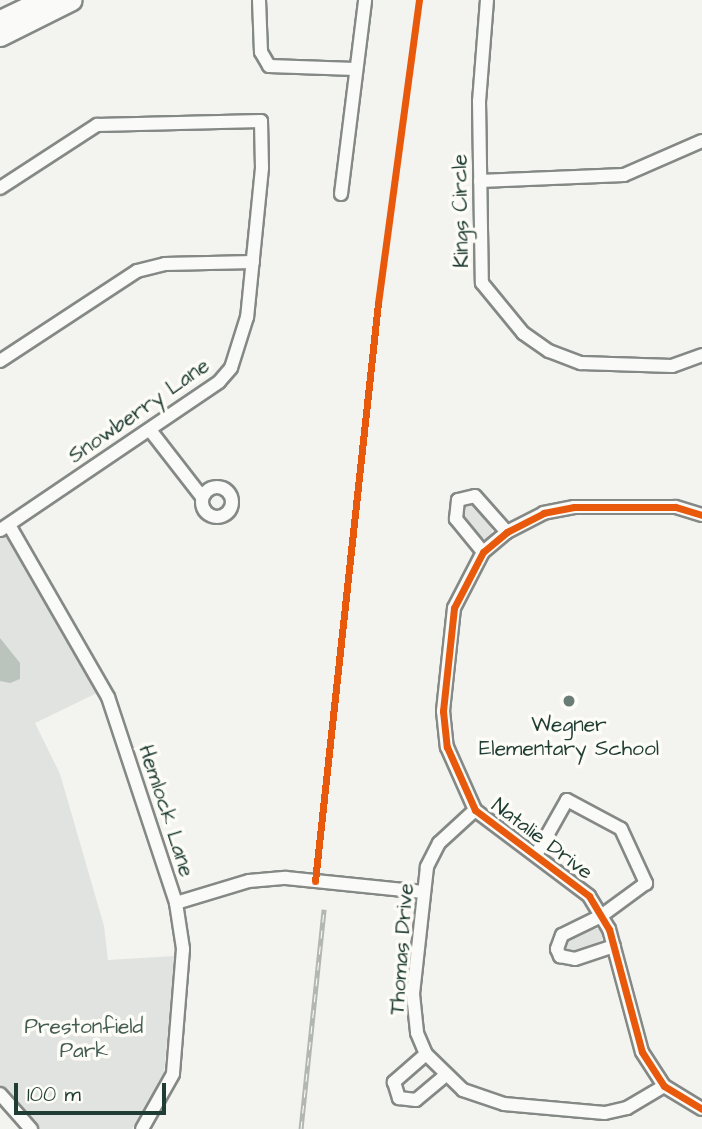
<!DOCTYPE html>
<style>
body{margin:0}
#map{position:relative;width:702px;height:1129px;overflow:hidden;background:#f3f3f0;font-family:"Architects Daughter",sans-serif}
div>[style]{position:absolute}
[style*='--x']{left:calc(var(--x)*1px);top:calc(var(--y)*1px);width:calc(var(--w)*1px);rotate:calc(var(--a)*1deg)}
.green>*{inset:0;background:#e0e3df}
.water>*{inset:0;background:#bbc3bd}
.roads{filter:drop-shadow(2px 0 #848986) drop-shadow(-2px 0 #848986) drop-shadow(0 2px #848986) drop-shadow(0 -2px #848986)}
.minor>*{height:12px;margin:-6px;padding:0 6px;transform-origin:6px;border-radius:6px;background:#fafaf8}
.minor>.ring{margin:-6px;padding:0;box-sizing:content-box;background:none;border:12px solid #fafaf8;border-radius:50%}
.primary>*{height:19px;margin:-9.5px;padding:0 9.5px;transform-origin:9.5px;border-radius:9.5px;background:#fafaf8}
.rail>*{height:5px;margin-top:-2.5px;transform-origin:0;background:repeating-linear-gradient(90deg,#fdfcf7 0 8px,#b3b7b4 0 16px);box-sizing:border-box;border-block:2px solid #b3b7b4}
.cycleway>*{height:7px;margin:-3.5px;padding:0 3.5px;transform-origin:3.5px;border-radius:3.5px;background:#e8590c}
.dots>*{width:19px;height:19px;translate:-50% -50%;box-sizing:border-box;border:4px solid #fdfcf7;border-radius:50%}
span{translate:-50% -50%;white-space:nowrap;text-align:center;line-height:1.15;-webkit-text-stroke:7px #fdfcf7;paint-order:stroke}
.street-label{font-size:21px;color:#1f3d34}
.poi-label{font-size:21px;color:#1f3d34}
.park-label{font-size:21px;color:#435c53}
.scale{position:absolute;left:14px;top:1083px;width:152px;height:32px;box-sizing:border-box;border:4px solid #1f3d34;border-top:0;padding-left:9px;font-size:21px;line-height:24px;white-space:nowrap;color:#1f3d34;-webkit-text-stroke:5px #fdfcf7;paint-order:stroke}
</style>
<div id="map">
<div class="green">
<div style="clip-path:polygon(474px 504px,493px 527px,490px 539px,481px 538px,462px 517px,462px 506px)"></div>
<div style="clip-path:polygon(7px 533px,97px 693px,35px 723px,60px 774px,104px 926px,108px 960px,175px 956px,164px 1072px,154px 1100px,132px 1129px,37px 1129px,0 1086px,0 537px)"></div>
<div style="clip-path:polygon(593px 928px,602px 930px,602px 940px,575px 954px,565px 952px,565px 942px)"></div>
</div>
<div class="water">
<div style="clip-path:polygon(0 638px,20px 663px,20px 679px,10px 683px,0 681px)"></div>
</div>
<div class="roads">
<div class="minor">
<div style="--x:259;--y:0;--w:52;--a:87.8"></div>
<div style="--x:261;--y:52;--w:16;--a:60"></div>
<div style="--x:269;--y:66;--w:86;--a:2"></div>
<div style="--x:487;--y:0;--w:101;--a:94.5"></div>
<div style="--x:479;--y:101;--w:182;--a:89.1"></div>
<div style="--x:482;--y:283;--w:65;--a:50.6"></div>
<div style="--x:523;--y:333;--w:32;--a:35"></div>
<div style="--x:549;--y:351;--w:34;--a:21"></div>
<div style="--x:581;--y:363;--w:91;--a:1.9"></div>
<div style="--x:672;--y:366;--w:32;--a:-20"></div>
<div style="--x:480;--y:181;--w:144;--a:-2.4"></div>
<div style="--x:624;--y:175;--w:85;--a:-23.6"></div>
<div style="--x:0;--y:188;--w:116;--a:-33"></div>
<div style="--x:97;--y:125;--w:164;--a:-1.4"></div>
<div style="--x:261;--y:121;--w:47;--a:88.8"></div>
<div style="--x:262;--y:168;--w:150;--a:95.7"></div>
<div style="--x:247;--y:317;--w:53;--a:107.4"></div>
<div style="--x:231;--y:368;--w:18;--a:131"></div>
<div style="--x:219;--y:382;--w:264;--a:145.9"></div>
<div style="--x:341;--y:194;--w:195;--a:-82.9"></div>
<div style="--x:0;--y:361;--w:164;--a:-33.3"></div>
<div style="--x:137;--y:271;--w:29;--a:-14"></div>
<div style="--x:165;--y:264;--w:88;--a:-1.3"></div>
<div style="--x:150;--y:430;--w:85;--a:52.2"></div>
<div class="ring" style="left:202px;top:487px;width:18px;height:18px"></div>
<div style="--x:702;--y:515;--w:28;--a:-163"></div>
<div style="--x:675;--y:507;--w:101;--a:180"></div>
<div style="--x:574;--y:507;--w:31;--a:169"></div>
<div style="--x:544;--y:513;--w:42;--a:152.8"></div>
<div style="--x:507;--y:532;--w:31;--a:140"></div>
<div style="--x:483;--y:552;--w:63;--a:117.4"></div>
<div style="--x:454;--y:608;--w:104;--a:96.1"></div>
<div style="--x:443;--y:711;--w:36;--a:84"></div>
<div style="--x:447;--y:747;--w:69;--a:66"></div>
<div style="--x:475;--y:810;--w:143;--a:37"></div>
<div style="--x:589;--y:896;--w:39;--a:59"></div>
<div style="--x:609;--y:929;--w:127;--a:75"></div>
<div style="--x:642;--y:1052;--w:40;--a:57.1"></div>
<div style="--x:664;--y:1086;--w:44;--a:31.2"></div>
<div style="--x:9;--y:525;--w:198;--a:60.1"></div>
<div style="--x:108;--y:697;--w:217;--a:71.7"></div>
<div style="--x:176;--y:903;--w:47;--a:81.3"></div>
<div style="--x:183;--y:949;--w:125;--a:94.6"></div>
<div style="--x:173;--y:1074;--w:63;--a:119.4"></div>
<div style="--x:483;--y:552;--w:43;--a:-129.3"></div>
<div style="--x:456;--y:519;--w:19;--a:-84"></div>
<div style="--x:458;--y:500;--w:17;--a:-13"></div>
<div style="--x:475;--y:496;--w:48;--a:48.4"></div>
<div style="--x:475;--y:810;--w:49;--a:137.5"></div>
<div style="--x:439;--y:843;--w:27;--a:117"></div>
<div style="--x:427;--y:867;--w:128;--a:96.3"></div>
<div style="--x:413;--y:994;--w:39;--a:84"></div>
<div style="--x:417;--y:1033;--w:23;--a:67"></div>
<div style="--x:426;--y:1054;--w:52;--a:44.2"></div>
<div style="--x:463;--y:1090;--w:43;--a:18.9"></div>
<div style="--x:504;--y:1104;--w:101;--a:5.1"></div>
<div style="--x:605;--y:1113;--w:23;--a:-13"></div>
<div style="--x:627;--y:1108;--w:43;--a:-30.7"></div>
<div style="--x:536;--y:855;--w:63;--a:-60.6"></div>
<div style="--x:567;--y:800;--w:61;--a:28.2"></div>
<div style="--x:621;--y:829;--w:60;--a:65.2"></div>
<div style="--x:646;--y:883;--w:56;--a:143.7"></div>
<div style="--x:601;--y:916;--w:43;--a:154"></div>
<div style="--x:562;--y:935;--w:15;--a:110"></div>
<div style="--x:557;--y:949;--w:8;--a:67"></div>
<div style="--x:560;--y:956;--w:15;--a:11"></div>
<div style="--x:575;--y:959;--w:41;--a:-18.4"></div>
<div style="--x:176;--y:903;--w:76;--a:-16.8"></div>
<div style="--x:249;--y:881;--w:37;--a:-5"></div>
<div style="--x:286;--y:878;--w:138;--a:5.8"></div>
<div style="--x:426;--y:1054;--w:43;--a:138.8"></div>
<div style="--x:394;--y:1082;--w:17;--a:73"></div>
<div style="--x:399;--y:1098;--w:17;--a:7"></div>
<div style="--x:416;--y:1100;--w:38;--a:-40"></div>
<div style="--x:0;--y:1094;--w:47;--a:48.5"></div>
</div>
<div class="primary">
<div style="--x:0;--y:20;--w:47;--a:-25.5"></div>
<div style="--x:0;--y:36;--w:80;--a:-26.6"></div>
</div>
</div>
<div class="rail">
<div style="--x:301;--y:1129;--w:221;--a:-84"></div>
</div>
<div class="cycleway">
<div style="--x:702;--y:515;--w:28;--a:-163"></div>
<div style="--x:675;--y:507;--w:101;--a:180"></div>
<div style="--x:574;--y:507;--w:31;--a:169"></div>
<div style="--x:544;--y:513;--w:42;--a:152.8"></div>
<div style="--x:507;--y:532;--w:31;--a:140"></div>
<div style="--x:483;--y:552;--w:63;--a:117.4"></div>
<div style="--x:454;--y:608;--w:104;--a:96.1"></div>
<div style="--x:443;--y:711;--w:36;--a:84"></div>
<div style="--x:447;--y:747;--w:69;--a:66"></div>
<div style="--x:475;--y:810;--w:143;--a:37"></div>
<div style="--x:589;--y:896;--w:39;--a:59"></div>
<div style="--x:609;--y:929;--w:127;--a:75"></div>
<div style="--x:642;--y:1052;--w:40;--a:57.1"></div>
<div style="--x:664;--y:1086;--w:44;--a:31.2"></div>
<div style="--x:315;--y:881;--w:581;--a:-83.78"></div>
<div style="--x:378;--y:303;--w:306;--a:-82.3"></div>
</div>
<div class="dots">
<div style="left:569px;top:701px;background:#697d76"></div>
</div>
<div class="street-label">
<span style="left:461px;top:211px;rotate:-91deg">Kings Circle</span>
<span style="left:139px;top:411px;rotate:-35deg">Snowberry Lane</span>
<span style="left:166px;top:811px;rotate:72deg">Hemlock Lane</span>
<span style="left:542px;top:839px;rotate:37deg">Natalie Drive</span>
<span style="left:402px;top:949px;rotate:-86deg">Thomas Drive</span>
</div>
<div class="poi-label">
<span style="left:569px;top:737px">Wegner<br>Elementary School</span>
</div>
<div class="park-label">
<span style="left:84px;top:1039px">Prestonfield<br>Park</span>
</div>
<div class="scale">100 m</div>
</div>
